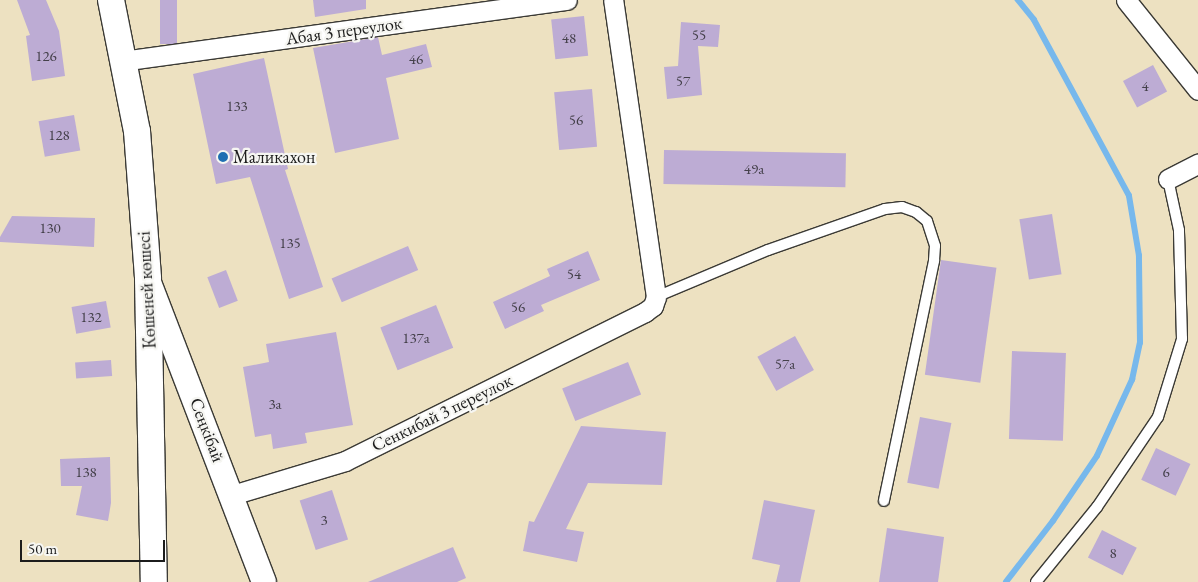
<!DOCTYPE html>
<meta charset="utf-8">
<style>
body{margin:0}
#map{position:relative;width:1198px;height:582px;overflow:hidden;background:#ede1c1;font-family:"EB Garamond",serif}
div>[style]{position:absolute}
[style*='--x']{left:calc(var(--x)*1px);top:calc(var(--y)*1px);width:calc(var(--w)*1px);rotate:calc(var(--a)*1deg)}
.stream>*{height:5.5px;margin:-2.75px;padding:0 2.75px;transform-origin:2.75px;border-radius:2.75px;background:#77b8ec}
.building>*{inset:0;background:#bdacd4;transform-origin:0 0}
.roads{filter:drop-shadow(1px 0 #3b3a35) drop-shadow(-1px 0 #3b3a35) drop-shadow(0 1px #3b3a35) drop-shadow(0 -1px #3b3a35)}
.service>*{height:10px;margin:-5px;padding:0 5px;transform-origin:5px;border-radius:5px;background:#fff}
.minor>*{height:19px;margin:-9.5px;padding:0 9.5px;transform-origin:9.5px;border-radius:9.5px;background:#fff}
.tertiary>*{height:24px;margin:-12px;padding:0 12px;transform-origin:12px;border-radius:12px;background:#fff}
.secondary>*{height:26px;margin:-13px;padding:0 13px;transform-origin:13px;border-radius:13px;background:#fff}
.dots>*{width:14px;height:14px;translate:-50% -50%;box-sizing:border-box;border:2px solid #f6f6f2;border-radius:50%}
span{translate:-50% -50%;white-space:nowrap;text-align:center;line-height:1.15;-webkit-text-stroke:4.5px #f6f6f2;paint-order:stroke}
.number-label{font-size:15px;color:#44404a}
.number-label span{-webkit-text-stroke-width:0}
.street-label{font-size:18px;color:#1c1c1c}
.poi-label{font-size:18px;color:#1c1c1c}
.left{translate:0 -50%;text-align:left}
.scale{position:absolute;left:20px;top:540px;width:145px;height:22px;box-sizing:border-box;border:2px solid #1c1c1c;border-top:0;padding-left:6px;font-size:15px;line-height:18px;white-space:nowrap;color:#1c1c1c;-webkit-text-stroke:4px #f6f6f2;paint-order:stroke}
</style>
<div id="map">
<div class="stream">
<div style="--x:1006;--y:582;--w:77;--a:-52.4"></div>
<div style="--x:1053;--y:521;--w:78;--a:-55.9"></div>
<div style="--x:1097;--y:456;--w:84;--a:-65.3"></div>
<div style="--x:1132;--y:380;--w:38;--a:-78"></div>
<div style="--x:1140;--y:343;--w:87;--a:-90.7"></div>
<div style="--x:1139;--y:256;--w:61;--a:-99.5"></div>
<div style="--x:1129;--y:196;--w:200;--a:-118.4"></div>
<div style="--x:1034;--y:20;--w:26;--a:-129"></div>
</div>
<div class="building">
<div style="clip-path:polygon(17px 0,46px 0,59px 31px,65px 76px,32px 81px,26px 36px,30px 35px)"></div>
<div style="left:160px;top:0;width:17px;height:44px"></div>
<div style="clip-path:polygon(313px 0,366px 0,366px 9px,315px 17px)"></div>
<div style="left:584px;top:16px;width:40px;height:33px;rotate:84deg"></div>
<div style="clip-path:polygon(681px 22px,720px 25px,718px 47px,698px 46px,702px 95px,667px 99px,664px 67px,678px 66px)"></div>
<div style="clip-path:polygon(378px 37px,382px 55px,426px 44px,432px 67px,386px 78px,399px 139px,335px 153px,313px 48px)"></div>
<div style="clip-path:polygon(264px 58px,288px 169px,285px 170px,323px 287px,289px 299px,250px 177px,216px 184px,193px 74px)"></div>
<div style="left:1153px;top:65px;width:30px;height:34px;rotate:62deg"></div>
<div style="left:592px;top:89px;width:58px;height:38px;rotate:85deg"></div>
<div style="left:74px;top:115px;width:36px;height:36px;rotate:80deg"></div>
<div style="left:664px;top:150px;width:182px;height:34px;rotate:1deg"></div>
<div style="left:1052px;top:214px;width:61px;height:33px;rotate:81deg"></div>
<div style="clip-path:polygon(12px 216px,95px 218px,94px 247px,0 242px,0 237px)"></div>
<div style="left:408px;top:246px;width:26px;height:83px;rotate:67deg"></div>
<div style="clip-path:polygon(588px 251px,600px 280px,541px 305px,544px 311px,505px 329px,493px 302px,550px 276px,547px 269px)"></div>
<div style="left:941px;top:260px;width:56px;height:116px;rotate:8deg"></div>
<div style="left:226px;top:270px;width:33px;height:20px;rotate:69deg"></div>
<div style="left:106px;top:301px;width:27px;height:35px;rotate:80deg"></div>
<div style="left:436px;top:305px;width:46px;height:60px;rotate:68deg"></div>
<div style="clip-path:polygon(336px 332px,353px 425px,305px 433px,307px 443px,273px 449px,271px 434px,255px 437px,243px 367px,269px 362px,266px 344px)"></div>
<div style="left:795px;top:336px;width:39px;height:43px;rotate:61deg"></div>
<div style="left:1012px;top:351px;width:54px;height:88px;rotate:2deg"></div>
<div style="left:111px;top:360px;width:16px;height:36px;rotate:86deg"></div>
<div style="left:628px;top:362px;width:35px;height:71px;rotate:68deg"></div>
<div style="left:920px;top:417px;width:32px;height:67px;rotate:11deg"></div>
<div style="clip-path:polygon(581px 426px,666px 432px,662px 485px,588px 483px,566px 529px,584px 532px,577px 562px,523px 551px,529px 521px,534px 522px)"></div>
<div style="left:1156px;top:448px;width:38px;height:35px;rotate:25deg"></div>
<div style="clip-path:polygon(110px 457px,111px 503px,108px 521px,76px 515px,82px 486px,61px 486px,60px 459px)"></div>
<div style="left:332px;top:490px;width:52px;height:34px;rotate:72deg"></div>
<div style="clip-path:polygon(764px 500px,815px 510px,800px 582px,776px 582px,780px 565px,752px 559px)"></div>
<div style="clip-path:polygon(887px 528px,944px 537px,938px 582px,879px 582px)"></div>
<div style="left:1102px;top:530px;width:39px;height:31px;rotate:27deg"></div>
<div style="clip-path:polygon(453px 547px,466px 578px,457px 582px,368px 582px)"></div>
</div>
<div class="roads">
<div class="service">
<div style="--x:656;--y:297;--w:121;--a:-22.8"></div>
<div style="--x:768;--y:250;--w:124;--a:-19.3"></div>
<div style="--x:885;--y:209;--w:17;--a:-7"></div>
<div style="--x:902;--y:207;--w:15;--a:20"></div>
<div style="--x:916;--y:212;--w:14;--a:39"></div>
<div style="--x:927;--y:221;--w:26;--a:72"></div>
<div style="--x:935;--y:246;--w:15;--a:94"></div>
<div style="--x:934;--y:261;--w:245;--a:101.8"></div>
<div style="--x:1036;--y:582;--w:97;--a:-50.9"></div>
<div style="--x:1097;--y:507;--w:109;--a:-55.9"></div>
<div style="--x:1158;--y:417;--w:82;--a:-72.9"></div>
<div style="--x:1182;--y:339;--w:109;--a:-91.6"></div>
<div style="--x:1179;--y:230;--w:52;--a:-102.2"></div>
</div>
<div class="minor">
<div style="--x:1126;--y:0;--w:115;--a:51.3"></div>
<div style="--x:121;--y:61;--w:450;--a:-7.8"></div>
<div style="--x:1168;--y:179;--w:34;--a:-27"></div>
<div style="--x:232;--y:495;--w:118;--a:-16.7"></div>
<div style="--x:345;--y:461;--w:335;--a:-26.4"></div>
<div style="--x:645;--y:312;--w:10;--a:-37"></div>
<div style="--x:653;--y:306;--w:9;--a:-72"></div>
<div style="--x:656;--y:297;--w:300;--a:-98.2"></div>
</div>
<div class="tertiary">
<div style="--x:150;--y:285;--w:318;--a:69"></div>
</div>
<div class="secondary">
<div style="--x:111;--y:0;--w:134;--a:78.8"></div>
<div style="--x:137;--y:131;--w:148;--a:85.7"></div>
<div style="--x:148;--y:279;--w:303;--a:88.9"></div>
</div>
</div>
<div class="dots">
<div style="left:223px;top:157px;background:#1f6fb2"></div>
</div>
<div class="number-label">
<span style="left:699px;top:35px">55</span>
<span style="left:569px;top:38px">48</span>
<span style="left:46px;top:56px">126</span>
<span style="left:416px;top:59px">46</span>
<span style="left:683px;top:81px">57</span>
<span style="left:1145px;top:86px">4</span>
<span style="left:237px;top:106px">133</span>
<span style="left:576px;top:120px">56</span>
<span style="left:59px;top:135px">128</span>
<span style="left:754px;top:169px">49а</span>
<span style="left:50px;top:228px">130</span>
<span style="left:290px;top:243px">135</span>
<span style="left:574px;top:274px">54</span>
<span style="left:518px;top:307px">56</span>
<span style="left:91px;top:317px">132</span>
<span style="left:416px;top:338px">137а</span>
<span style="left:785px;top:364px">57а</span>
<span style="left:275px;top:404px">3а</span>
<span style="left:86px;top:472px">138</span>
<span style="left:1166px;top:472px">6</span>
<span style="left:324px;top:520px">3</span>
<span style="left:1113px;top:553px">8</span>
</div>
<div class="street-label">
<span style="left:344px;top:31px;rotate:-8deg">Абая 3 переулок</span>
<span style="left:147px;top:290px;rotate:-93deg">Көшеней көшесі</span>
<span style="left:442px;top:413px;rotate:-26deg">Сенкибай 3 переулок</span>
<span style="left:207px;top:430px;rotate:69deg">Сеңкібай</span>
</div>
<div class="poi-label">
<span class="left" style="left:233px;top:157px">Маликахон</span>
</div>
<div class="scale">50 m</div>
</div>
